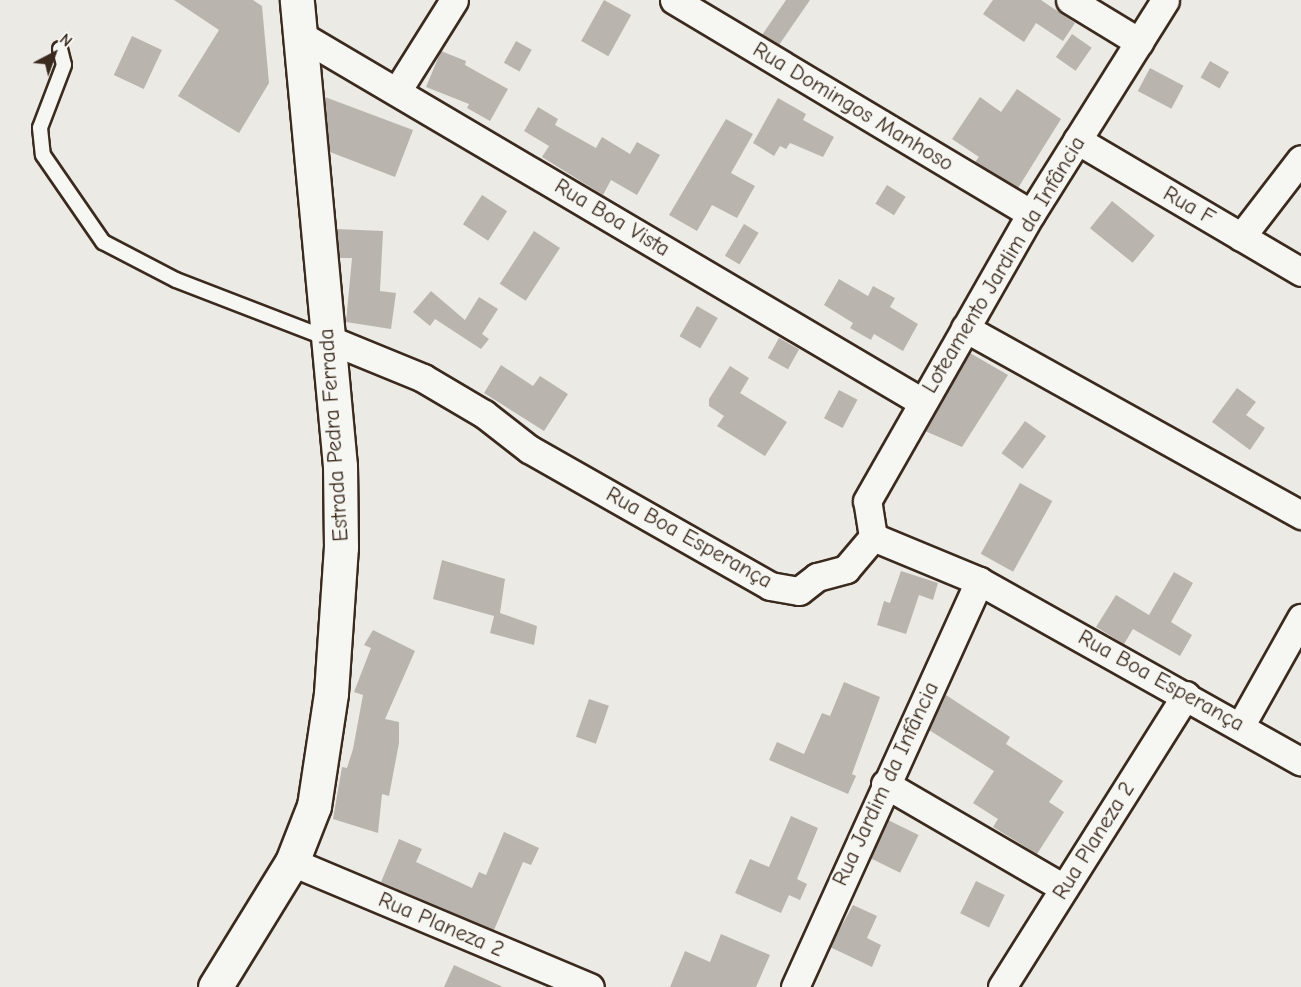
<!DOCTYPE html>
<meta charset="utf-8">
<style>
body{margin:0}
#map{position:relative;width:1301px;height:987px;overflow:hidden;background:#ebeae5;font-family:"Comic Neue",sans-serif}
div>[style]{position:absolute}
[style*='--x']{left:calc(var(--x)*1px);top:calc(var(--y)*1px);width:calc(var(--w)*1px);rotate:calc(var(--a)*1deg)}
.building>*{inset:0;background:#bab4ae;transform-origin:0 0}
.roads{filter:drop-shadow(2px 0 #3b2a1e) drop-shadow(-2px 0 #3b2a1e) drop-shadow(0 2px #3b2a1e) drop-shadow(0 -2px #3b2a1e)}
.service>*{height:14px;margin:-7px;padding:0 7px;transform-origin:7px;border-radius:7px;background:#f6f6f2}
.minor>*{height:27px;margin:-13.5px;padding:0 13.5px;transform-origin:13.5px;border-radius:13.5px;background:#f6f6f2}
.tertiary>*{height:33px;margin:-16.5px;padding:0 16.5px;transform-origin:16.5px;border-radius:16.5px;background:#f6f6f2}
span{translate:-50% -50%;white-space:nowrap;text-align:center;line-height:1.15;-webkit-text-stroke:4.5px #f6f6f2;paint-order:stroke}
.street-label{font-size:22px;color:#3b2a1e}
.north{position:absolute;left:24px;top:24px;width:60px;height:60px;-webkit-text-stroke:4px #f6f6f2;paint-order:stroke;rotate:41deg;font-size:16px;font-weight:700;line-height:24px;text-align:center;color:#3b2a1e}
.north::after{content:'';display:block;margin:auto;width:21px;height:27px;background:#3b2a1e;clip-path:polygon(50% 0,100% 100%,50% 72%,0 100%)}
</style>
<div id="map">
<div class="building">
<div style="clip-path:polygon(174px 0,253px 0,262px 6px,269px 83px,239px 133px,178px 96px,219px 30px)"></div>
<div style="left:604px;top:0;width:31px;height:47px;rotate:29deg"></div>
<div style="clip-path:polygon(786px 0,810px 0,779px 45px,762px 35px)"></div>
<div style="clip-path:polygon(993px 0,1041px 0,1075px 23px,1063px 41px,1036px 23px,1024px 42px,983px 14px)"></div>
<div style="left:1072px;top:34px;width:24px;height:28px;rotate:35deg"></div>
<div style="left:132px;top:36px;width:33px;height:43px;rotate:25deg"></div>
<div style="left:516px;top:41px;width:18px;height:25px;rotate:29deg"></div>
<div style="clip-path:polygon(441px 51px,466px 61px,465px 65px,508px 89px,490px 121px,467px 108px,469px 104px,426px 87px)"></div>
<div style="left:1210px;top:61px;width:22px;height:19px;rotate:30deg"></div>
<div style="left:1150px;top:68px;width:38px;height:26px;rotate:28deg"></div>
<div style="clip-path:polygon(1017px 89px,1061px 119px,1018px 188px,975px 162px,979px 157px,952px 139px,980px 97px,1001px 112px)"></div>
<div style="clip-path:polygon(325px 97px,413px 130px,395px 177px,330px 152px)"></div>
<div style="clip-path:polygon(778px 98px,806px 114px,803px 120px,834px 137px,823px 157px,790px 143px,786px 149px,780px 146px,774px 156px,753px 143px)"></div>
<div style="clip-path:polygon(538px 107px,558px 119px,555px 125px,596px 148px,602px 137px,630px 154px,637px 142px,660px 155px,637px 195px,611px 180px,603px 195px,542px 157px,549px 146px,524px 131px)"></div>
<div style="clip-path:polygon(726px 119px,753px 134px,731px 173px,755px 186px,737px 218px,712px 205px,697px 231px,669px 215px)"></div>
<div style="left:887px;top:185px;width:22px;height:22px;rotate:32deg"></div>
<div style="left:482px;top:195px;width:30px;height:35px;rotate:33deg"></div>
<div style="left:1112px;top:201px;width:55px;height:35px;rotate:39deg"></div>
<div style="left:744px;top:224px;width:17px;height:37px;rotate:31deg"></div>
<div style="clip-path:polygon(337px 229px,383px 231px,380px 291px,396px 293px,391px 329px,346px 322px,352px 258px,340px 258px)"></div>
<div style="left:534px;top:231px;width:31px;height:63px;rotate:33deg"></div>
<div style="clip-path:polygon(839px 279px,868px 296px,873px 286px,895px 298px,890px 307px,918px 324px,903px 351px,874px 334px,871px 340px,850px 328px,853px 323px,824px 305px)"></div>
<div style="clip-path:polygon(431px 291px,465px 320px,479px 297px,498px 309px,482px 334px,489px 339px,481px 349px,435px 319px,430px 326px,413px 312px)"></div>
<div style="left:697px;top:306px;width:24px;height:35px;rotate:30deg"></div>
<div style="left:779px;top:338px;width:23px;height:23px;rotate:29deg"></div>
<div style="clip-path:polygon(970px 353px,1008px 375px,962px 447px,925px 431px)"></div>
<div style="clip-path:polygon(501px 365px,533px 386px,540px 376px,568px 394px,544px 431px,484px 393px)"></div>
<div style="clip-path:polygon(730px 366px,749px 378px,740px 393px,787px 422px,765px 456px,717px 426px,724px 416px,709px 406px,709px 399px)"></div>
<div style="clip-path:polygon(1237px 388px,1256px 402px,1246px 415px,1265px 428px,1250px 450px,1212px 422px)"></div>
<div style="left:839px;top:390px;width:21px;height:32px;rotate:28deg"></div>
<div style="left:1025px;top:421px;width:26px;height:40px;rotate:36deg"></div>
<div style="left:1020px;top:483px;width:37px;height:81px;rotate:29deg"></div>
<div style="clip-path:polygon(442px 560px,505px 579px,500px 613px,537px 626px,534px 645px,490px 633px,494px 616px,433px 599px)"></div>
<div style="clip-path:polygon(901px 571px,938px 583px,933px 600px,919px 595px,906px 634px,877px 625px,884px 601px,890px 603px)"></div>
<div style="clip-path:polygon(1174px 572px,1193px 583px,1171px 622px,1192px 635px,1180px 656px,1133px 629px,1124px 644px,1096px 627px,1116px 595px,1149px 615px)"></div>
<div style="clip-path:polygon(373px 630px,415px 651px,385px 719px,399px 722px,399px 743px,389px 796px,382px 794px,378px 833px,333px 819px,342px 767px,347px 768px,353px 749px,363px 695px,354px 692px,371px 648px,364px 645px)"></div>
<div style="clip-path:polygon(844px 682px,880px 697px,852px 774px,856px 776px,848px 794px,769px 760px,777px 742px,804px 754px,822px 713px,830px 716px)"></div>
<div style="clip-path:polygon(946px 695px,1010px 737px,1006px 744px,1063px 781px,1049px 802px,1064px 812px,1037px 854px,993px 827px,998px 819px,973px 803px,994px 771px,929px 730px)"></div>
<div style="left:589px;top:699px;width:21px;height:40px;rotate:19deg"></div>
<div style="clip-path:polygon(791px 816px,818px 828px,797px 879px,807px 884px,800px 900px,789px 895px,781px 913px,735px 893px,750px 859px,769px 867px)"></div>
<div style="left:888px;top:820px;width:34px;height:42px;rotate:26deg"></div>
<div style="clip-path:polygon(504px 832px,539px 848px,531px 865px,523px 862px,494px 930px,381px 882px,399px 839px,422px 849px,416px 862px,472px 888px,479px 872px,486px 875px)"></div>
<div style="left:976px;top:881px;width:32px;height:36px;rotate:26deg"></div>
<div style="clip-path:polygon(853px 905px,877px 916px,867px 938px,881px 945px,872px 967px,830px 947px)"></div>
<div style="clip-path:polygon(721px 934px,770px 955px,756px 987px,670px 987px,685px 951px,710px 962px)"></div>
<div style="clip-path:polygon(454px 965px,503px 987px,444px 987px)"></div>
</div>
<div class="roads">
<div class="service">
<div style="--x:60;--y:49;--w:16;--a:76"></div>
<div style="--x:64;--y:65;--w:67;--a:110.9"></div>
<div style="--x:40;--y:128;--w:27;--a:84"></div>
<div style="--x:43;--y:155;--w:106;--a:55.4"></div>
<div style="--x:103;--y:242;--w:82;--a:27.5"></div>
<div style="--x:176;--y:280;--w:161;--a:21.1"></div>
</div>
<div class="minor">
<div style="--x:674;--y:0;--w:416;--a:30.9"></div>
<div style="--x:1070;--y:0;--w:81;--a:31.3"></div>
<div style="--x:300;--y:35;--w:722;--a:30.54"></div>
<div style="--x:397;--y:91;--w:107;--a:-57.9"></div>
<div style="--x:1077;--y:140;--w:260;--a:30.5"></div>
<div style="--x:1241;--y:237;--w:98;--a:-52.4"></div>
<div style="--x:965;--y:328;--w:385;--a:29.1"></div>
<div style="--x:328;--y:339;--w:103;--a:22.3"></div>
<div style="--x:423;--y:378;--w:71;--a:30.5"></div>
<div style="--x:484;--y:414;--w:57;--a:37.9"></div>
<div style="--x:529;--y:449;--w:277;--a:29.6"></div>
<div style="--x:770;--y:586;--w:29;--a:10"></div>
<div style="--x:799;--y:591;--w:23;--a:-38"></div>
<div style="--x:817;--y:577;--w:30;--a:-15"></div>
<div style="--x:846;--y:569;--w:42;--a:-49.8"></div>
<div style="--x:873;--y:537;--w:115;--a:22.5"></div>
<div style="--x:979;--y:581;--w:369;--a:29.3"></div>
<div style="--x:873;--y:537;--w:36;--a:-99"></div>
<div style="--x:867;--y:501;--w:331;--a:-60.3"></div>
<div style="--x:1031;--y:214;--w:252;--a:-57.9"></div>
<div style="--x:1241;--y:725;--w:123;--a:-60.7"></div>
<div style="--x:885;--y:784;--w:207;--a:30.2"></div>
<div style="--x:292;--y:862;--w:323;--a:22.8"></div>
<div style="--x:795;--y:987;--w:446;--a:-65.6"></div>
<div style="--x:1002;--y:987;--w:345;--a:-57.8"></div>
</div>
<div class="tertiary">
<div style="--x:215;--y:987;--w:147;--a:-58.4"></div>
<div style="--x:292;--y:862;--w:60;--a:-68.6"></div>
<div style="--x:314;--y:806;--w:114;--a:-81.4"></div>
<div style="--x:331;--y:693;--w:146;--a:-86.1"></div>
<div style="--x:341;--y:547;--w:81;--a:-90.7"></div>
<div style="--x:340;--y:466;--w:468;--a:-95.3"></div>
</div>
</div>
<div class="street-label">
<span style="left:853px;top:107px;rotate:31deg">Rua Domingos Manhoso</span>
<span style="left:1189px;top:206px;rotate:30deg">Rua F</span>
<span style="left:612px;top:218px;rotate:31deg">Rua Boa Vista</span>
<span style="left:1004px;top:265px;rotate:-59deg">Loteamento Jardim da Infância</span>
<span style="left:334px;top:435px;rotate:-94deg">Estrada Pedra Ferrada</span>
<span style="left:689px;top:538px;rotate:29deg">Rua Boa Esperança</span>
<span style="left:1161px;top:681px;rotate:29deg">Rua Boa Esperança</span>
<span style="left:886px;top:784px;rotate:-65deg">Rua Jardim da Infância</span>
<span style="left:1094px;top:841px;rotate:-58deg">Rua Planeza 2</span>
<span style="left:441px;top:925px;rotate:23deg">Rua Planeza 2</span>
</div>
<div class="north">N</div>
</div>
